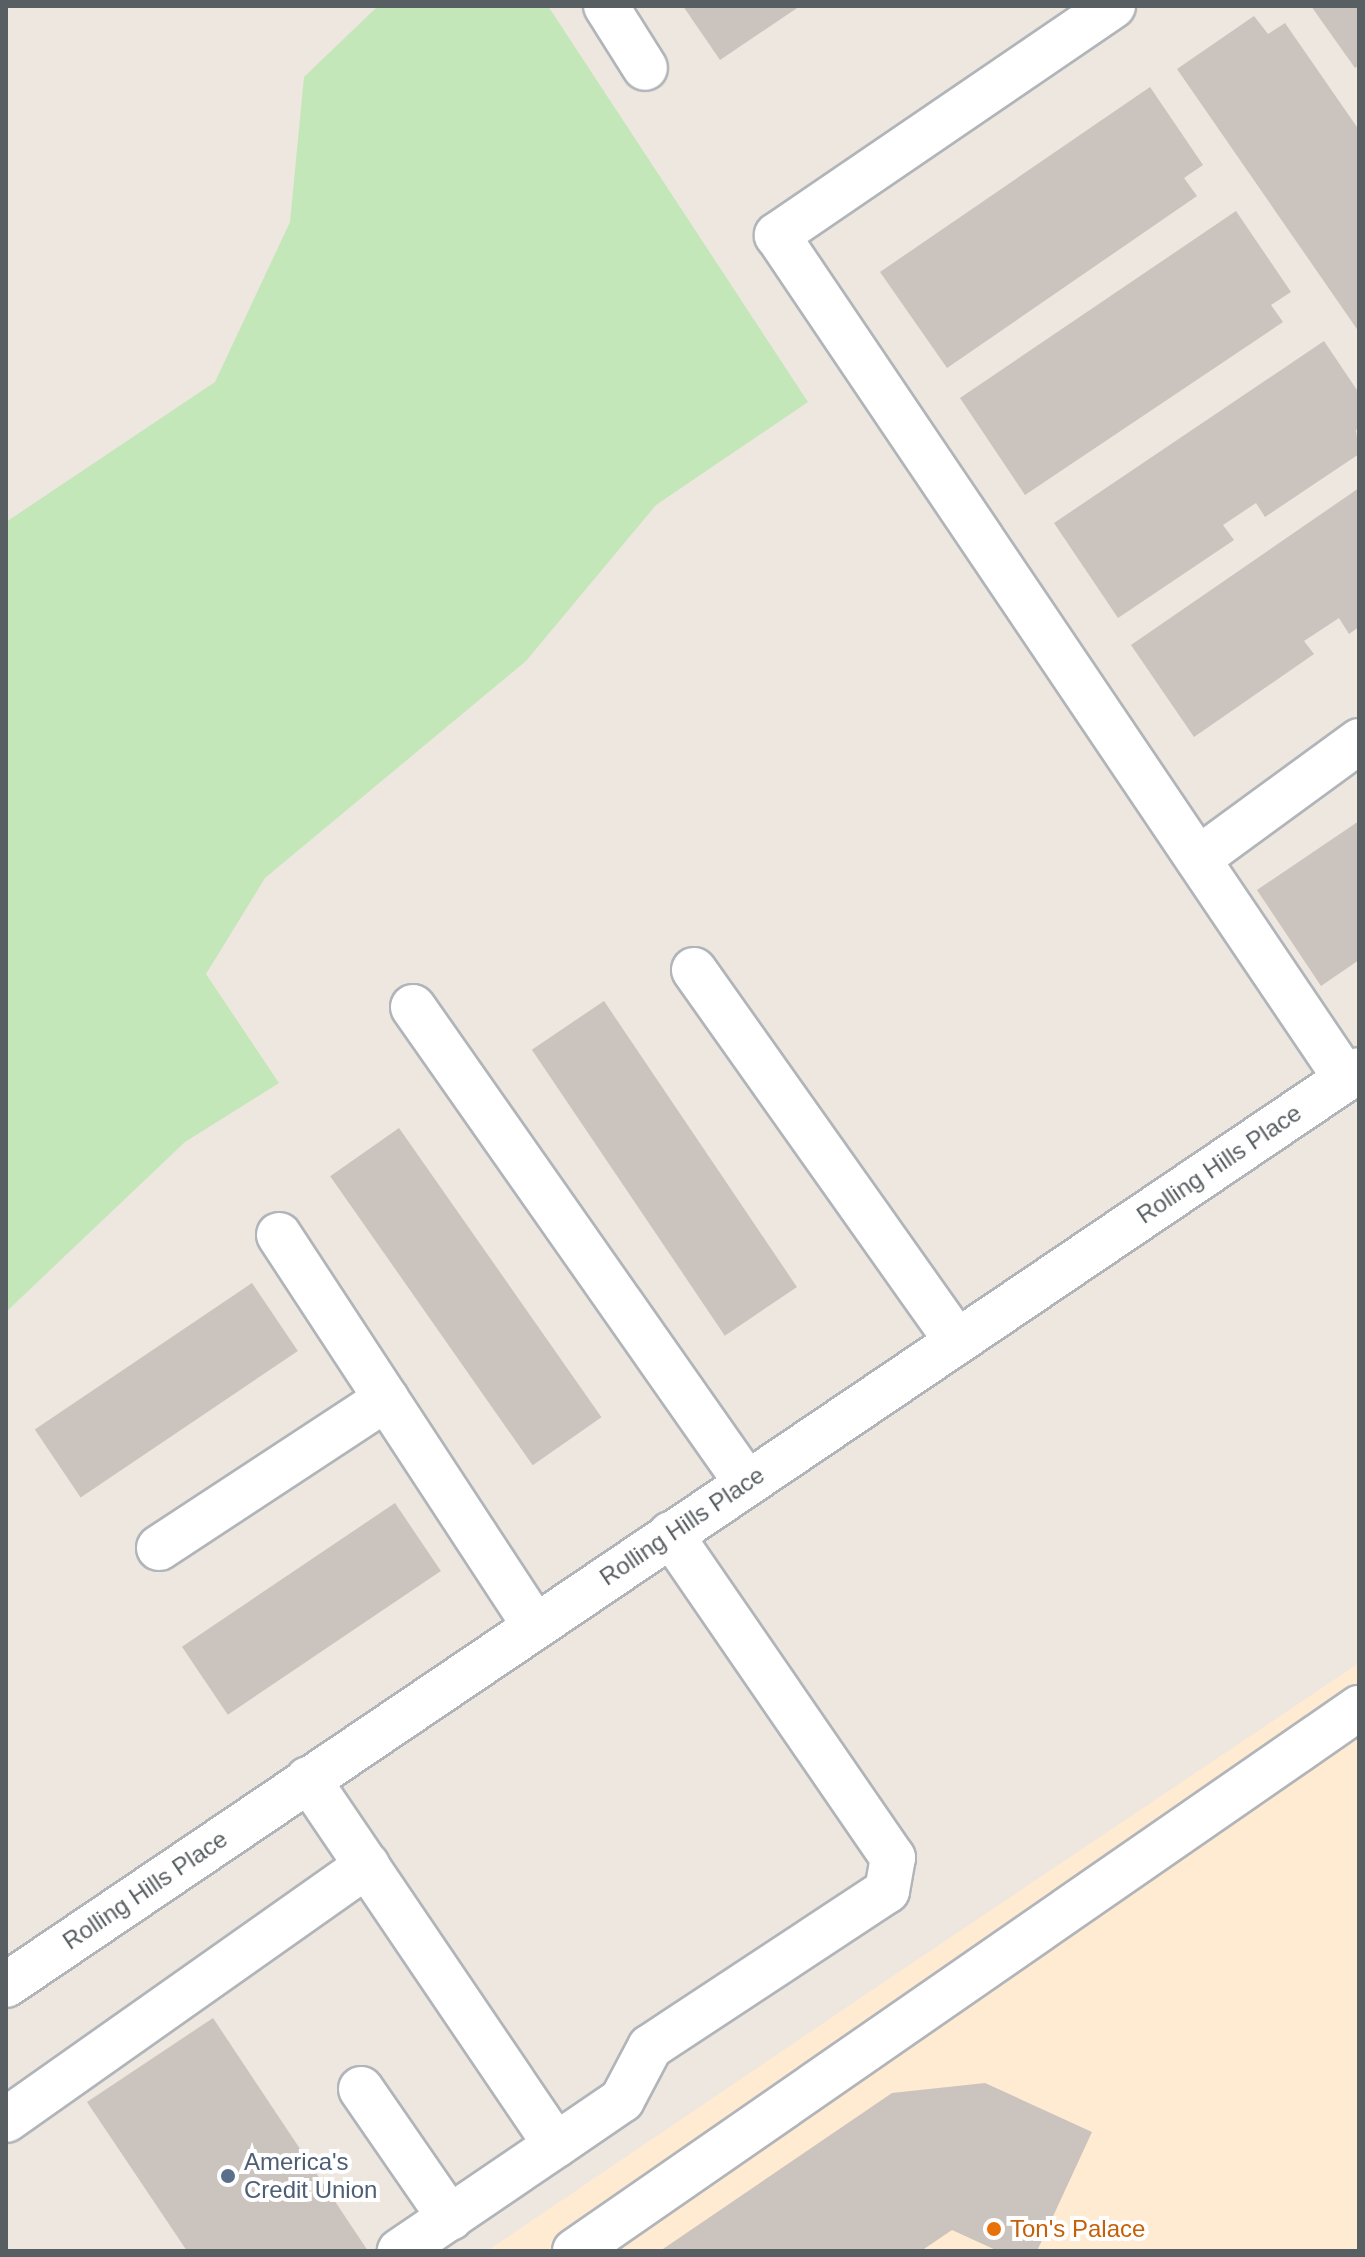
<!DOCTYPE html>
<style>
body{margin:0}
#map{position:relative;width:1365px;height:2257px;overflow:hidden;background:#ede7df;font-family:Helvetica,sans-serif}
div>[style]{position:absolute}
[style*='--x']{left:calc(var(--x)*1px);top:calc(var(--y)*1px);width:calc(var(--w)*1px);rotate:calc(var(--a)*1deg)}
.commercial>*{inset:0;background:#ffead2}
.green>*{inset:0;background:#c4e7b9}
.building>*{inset:0;background:#cac3be;transform-origin:0 0}
.roads{filter:drop-shadow(2px 0 #b1b5b9) drop-shadow(-2px 0 #b1b5b9) drop-shadow(0 2px #b1b5b9) drop-shadow(0 -2px #b1b5b9)}
.minor>*{height:44px;margin:-22px;padding:0 22px;transform-origin:22px;border-radius:22px;background:#fff}
.dots>*{width:22px;height:22px;translate:-50% -50%;box-sizing:border-box;border:4px solid #fff;border-radius:50%}
span{translate:-50% -50%;white-space:nowrap;text-align:center;line-height:1.15;-webkit-text-stroke:8px #fff;paint-order:stroke}
.street-label{font-size:24px;color:#585f62}
.service-label{font-size:24px;color:#4e5e75}
.left{translate:0 -50%;text-align:left}
.food-label{font-size:24px;color:#c56008}
.frame{position:absolute;inset:0;border:8px solid #585f62;pointer-events:none}
</style>
<div id="map">
<div class="commercial">
<div style="clip-path:polygon(1359px 1663px,1359px 2251px,487px 2251px,881px 1984px)"></div>
</div>
<div class="green">
<div style="clip-path:polygon(378px 6px,548px 6px,808px 402px,656px 505px,526px 661px,265px 878px,206px 974px,279px 1083px,185px 1142px,6px 1312px,6px 522px,215px 382px,290px 222px,304px 77px)"></div>
</div>
<div class="building">
<div style="clip-path:polygon(683px 6px,800px 6px,720px 60px)"></div>
<div style="clip-path:polygon(1311px 6px,1359px 6px,1359px 65px,1355px 68px)"></div>
<div style="clip-path:polygon(1254px 16px,1268px 34px,1285px 23px,1359px 130px,1359px 332px,1177px 69px)"></div>
<div style="clip-path:polygon(1150px 87px,1203px 165px,1184px 178px,1197px 196px,947px 368px,880px 272px)"></div>
<div style="clip-path:polygon(1236px 211px,1291px 292px,1271px 305px,1283px 322px,1025px 495px,960px 398px)"></div>
<div style="clip-path:polygon(1324px 341px,1359px 393px,1359px 428px,1356px 430px,1359px 454px,1265px 517px,1256px 503px,1223px 525px,1234px 540px,1118px 618px,1054px 523px)"></div>
<div style="clip-path:polygon(1359px 488px,1359px 627px,1349px 634px,1339px 618px,1304px 641px,1314px 654px,1194px 737px,1131px 645px)"></div>
<div style="clip-path:polygon(1359px 821px,1359px 960px,1321px 986px,1257px 890px)"></div>
<div style="left:604px;top:1001px;width:345px;height:87px;rotate:56deg"></div>
<div style="left:399px;top:1128px;width:353px;height:84px;rotate:55deg"></div>
<div style="left:252px;top:1283px;width:82px;height:262px;rotate:56deg"></div>
<div style="left:395px;top:1503px;width:82px;height:257px;rotate:56deg"></div>
<div style="clip-path:polygon(213px 2018px,368px 2251px,187px 2251px,87px 2102px)"></div>
<div style="clip-path:polygon(985px 2083px,1092px 2132px,1037px 2251px,998px 2251px,952px 2230px,921px 2251px,660px 2251px,892px 2093px)"></div>
</div>
<div class="roads">
<div class="minor">
<div style="--x:606;--y:6;--w:73;--a:57.8"></div>
<div style="--x:1113;--y:6;--w:407;--a:145.7"></div>
<div style="--x:777;--y:235;--w:1018;--a:56.01"></div>
<div style="--x:1198;--y:859;--w:200;--a:-36.2"></div>
<div style="--x:694;--y:970;--w:455;--a:54.7"></div>
<div style="--x:413;--y:1007;--w:580;--a:54.97"></div>
<div style="--x:279;--y:1235;--w:467;--a:56.8"></div>
<div style="--x:159;--y:1548;--w:272;--a:-33.3"></div>
<div style="--x:308;--y:1779;--w:442;--a:55.9"></div>
<div style="--x:556;--y:2145;--w:189;--a:145.8"></div>
<div style="--x:6;--y:1985;--w:1633;--a:-34.07"></div>
<div style="--x:361;--y:2089;--w:157;--a:55.4"></div>
<div style="--x:6;--y:2120;--w:442;--a:-35.2"></div>
<div style="--x:556;--y:2145;--w:80;--a:-34.3"></div>
<div style="--x:622;--y:2100;--w:60;--a:-62.2"></div>
<div style="--x:650;--y:2047;--w:284;--a:-33.4"></div>
<div style="--x:887;--y:1891;--w:34;--a:-80"></div>
<div style="--x:893;--y:1858;--w:393;--a:-124.5"></div>
<div style="--x:575;--y:2251;--w:954;--a:-34.71"></div>
</div>
</div>
<div class="dots">
<div style="left:228px;top:2176px;background:#5c6f8a"></div>
<div style="left:994px;top:2229px;background:#e8710a"></div>
</div>
<div class="street-label">
<span style="left:1219px;top:1164px;rotate:-34deg">Rolling Hills Place</span>
<span style="left:682px;top:1526px;rotate:-34deg">Rolling Hills Place</span>
<span style="left:145px;top:1890px;rotate:-34deg">Rolling Hills Place</span>
</div>
<div class="service-label">
<span class="left" style="left:244px;top:2176px">America's<br>Credit Union</span>
</div>
<div class="food-label">
<span class="left" style="left:1010px;top:2229px">Ton's Palace</span>
</div>
<div class="frame"></div>
</div>
